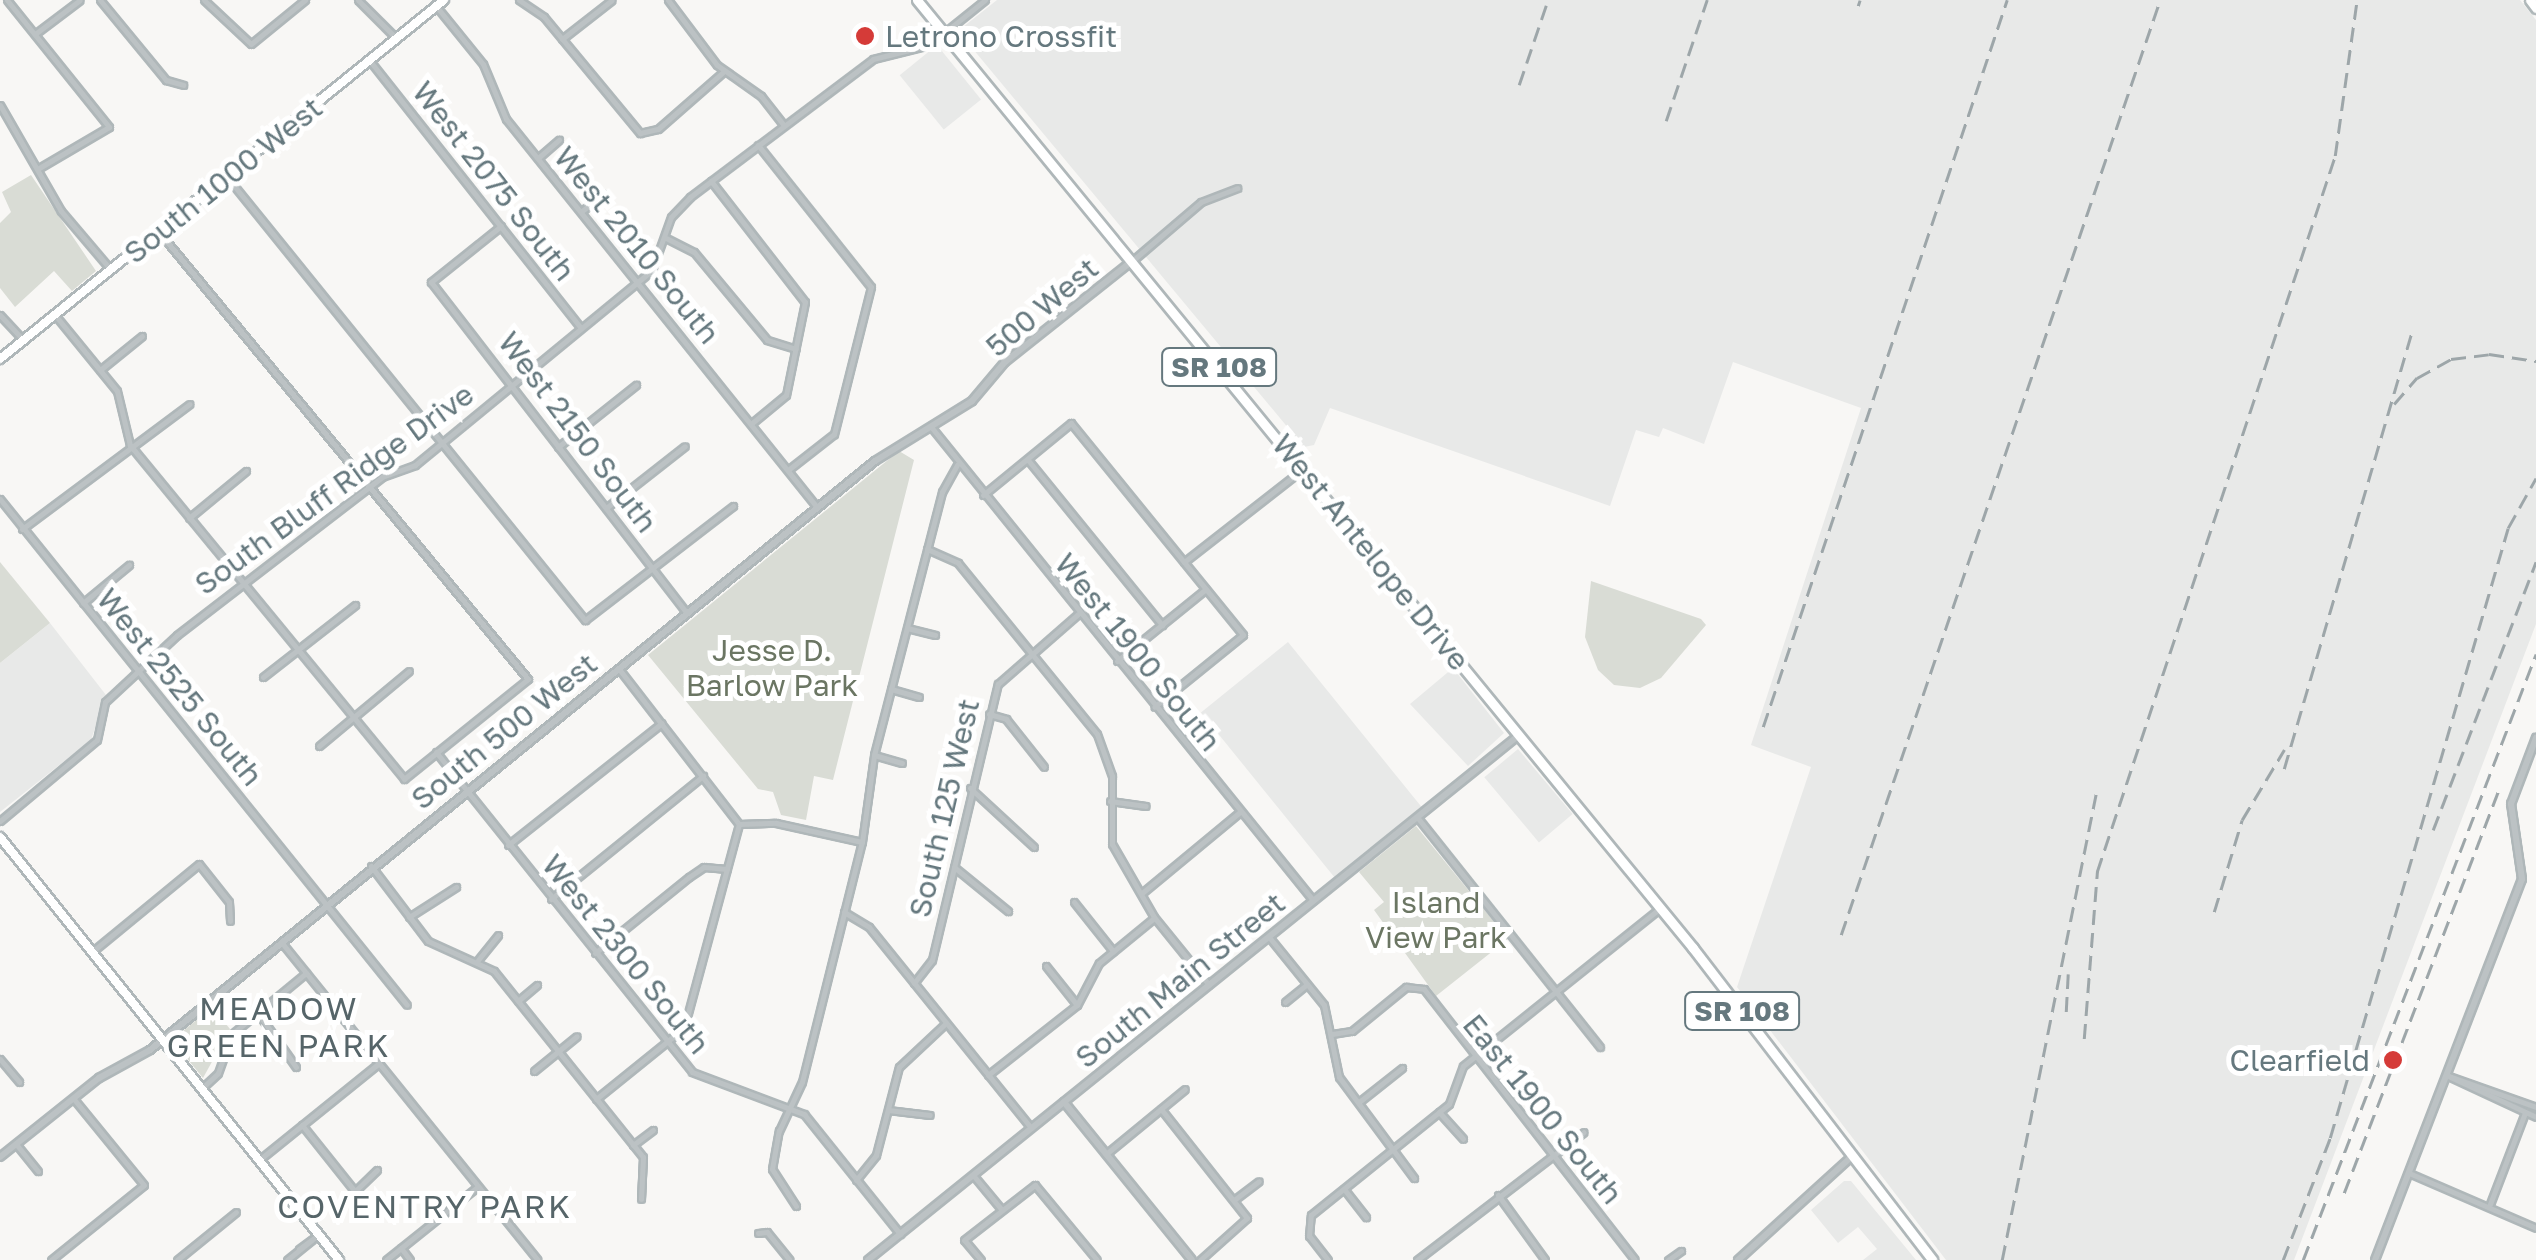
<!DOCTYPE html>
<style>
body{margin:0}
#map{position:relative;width:2536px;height:1260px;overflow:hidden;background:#f8f7f5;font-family:"Golos Text",sans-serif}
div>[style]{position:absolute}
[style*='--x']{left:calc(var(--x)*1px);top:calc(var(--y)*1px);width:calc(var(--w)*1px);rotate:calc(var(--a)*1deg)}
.built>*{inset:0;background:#e8e9e8;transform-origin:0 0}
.green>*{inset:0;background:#d9dcd5}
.roads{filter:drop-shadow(2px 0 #afb7b9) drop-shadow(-2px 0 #afb7b9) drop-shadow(0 2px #afb7b9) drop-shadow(0 -2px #afb7b9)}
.minor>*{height:5px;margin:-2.5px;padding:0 2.5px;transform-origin:2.5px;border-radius:2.5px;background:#bcc2c4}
.tertiary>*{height:6px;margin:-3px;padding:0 3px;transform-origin:3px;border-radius:3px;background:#bcc2c4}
.secondary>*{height:8px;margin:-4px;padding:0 4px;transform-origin:4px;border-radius:4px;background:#fff}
.primary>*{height:9px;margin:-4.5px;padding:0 4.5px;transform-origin:4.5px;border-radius:4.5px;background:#fff}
.rail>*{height:2.5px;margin-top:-1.25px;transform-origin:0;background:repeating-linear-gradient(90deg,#9da6a9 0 15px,transparent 0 23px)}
.dots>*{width:28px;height:28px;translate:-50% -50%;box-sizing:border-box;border:5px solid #fff;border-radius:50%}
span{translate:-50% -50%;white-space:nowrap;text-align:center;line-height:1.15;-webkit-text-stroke:10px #fff;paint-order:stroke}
.shield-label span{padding:2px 8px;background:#fff;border:2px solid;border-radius:8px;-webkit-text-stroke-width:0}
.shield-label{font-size:28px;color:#65787e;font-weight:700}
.poi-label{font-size:30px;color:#65787e}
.left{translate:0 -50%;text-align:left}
.right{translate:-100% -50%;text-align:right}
.street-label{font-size:30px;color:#65787e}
.park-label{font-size:30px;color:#6b7663}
.neighbourhood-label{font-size:32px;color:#566569;letter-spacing:2.5px}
</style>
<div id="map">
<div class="built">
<div style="clip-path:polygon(997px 0,2520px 0,2536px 20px,2536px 624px,2294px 1260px,1946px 1260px,1737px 987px,1811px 767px,1751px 745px,1861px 408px,1733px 362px,1704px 444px,1663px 428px,1659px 437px,1636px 430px,1610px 506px,1330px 408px,1314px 445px,1304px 447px,958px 31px)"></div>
<div style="left:937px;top:45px;width:70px;height:48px;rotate:51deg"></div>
<div style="clip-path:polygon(50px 623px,106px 695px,91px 740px,0 812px,0 663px)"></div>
<div style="left:1288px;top:642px;width:212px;height:112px;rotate:51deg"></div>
<div style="clip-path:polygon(1453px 668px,1504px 733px,1468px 766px,1410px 704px)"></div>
<div style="left:1518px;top:749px;width:85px;height:44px;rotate:50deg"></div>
<div style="clip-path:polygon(1844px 1181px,1851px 1181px,1916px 1260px,1863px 1260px,1877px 1249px,1858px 1227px,1838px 1243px,1811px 1210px)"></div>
</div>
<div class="green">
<div style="clip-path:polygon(31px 175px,96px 271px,72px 291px,54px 271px,15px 307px,0 288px,0 223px,11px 212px,2px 192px)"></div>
<div style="clip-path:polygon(899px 451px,914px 460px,833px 780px,814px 776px,806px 820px,781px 815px,773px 792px,758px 789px,648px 655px)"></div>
<div style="clip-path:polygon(0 562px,50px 623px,0 663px)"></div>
<div style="clip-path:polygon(1591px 581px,1701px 619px,1706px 625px,1661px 678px,1640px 688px,1614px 685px,1598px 670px,1585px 637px)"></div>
<div style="clip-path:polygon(1416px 826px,1508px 939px,1436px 996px,1374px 910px,1384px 902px,1359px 872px)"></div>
<div style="clip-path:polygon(212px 1007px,230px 1029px,203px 1078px,172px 1040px)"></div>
</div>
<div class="roads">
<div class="minor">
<div style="--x:7;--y:0;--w:163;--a:51.2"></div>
<div style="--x:109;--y:127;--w:81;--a:149.6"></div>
<div style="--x:100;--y:0;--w:104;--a:50.5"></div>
<div style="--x:166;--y:80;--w:18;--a:16"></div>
<div style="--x:204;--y:0;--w:64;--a:43.1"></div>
<div style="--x:251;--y:44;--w:70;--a:-39.2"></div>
<div style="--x:358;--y:0;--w:55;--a:45"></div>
<div style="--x:519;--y:0;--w:30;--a:34"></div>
<div style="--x:544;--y:17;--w:151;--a:50.4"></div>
<div style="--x:640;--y:133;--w:18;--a:-13"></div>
<div style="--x:658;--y:129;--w:86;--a:-41.2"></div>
<div style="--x:668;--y:0;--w:81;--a:53"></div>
<div style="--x:717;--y:65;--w:54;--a:35.2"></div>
<div style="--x:761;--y:96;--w:36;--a:52"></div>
<div style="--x:436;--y:6;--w:75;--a:51"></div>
<div style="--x:483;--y:64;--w:60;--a:67.3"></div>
<div style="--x:506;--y:119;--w:496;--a:51.3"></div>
<div style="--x:35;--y:34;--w:56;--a:-37.1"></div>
<div style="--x:562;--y:39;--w:63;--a:-38"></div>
<div style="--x:370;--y:61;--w:340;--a:51.7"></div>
<div style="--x:0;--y:105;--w:122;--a:60.1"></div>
<div style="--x:61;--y:211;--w:77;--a:49.7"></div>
<div style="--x:758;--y:145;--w:181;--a:51.5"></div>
<div style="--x:871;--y:287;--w:152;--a:104.1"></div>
<div style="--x:834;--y:434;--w:58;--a:142"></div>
<div style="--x:538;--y:158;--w:28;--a:-41"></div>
<div style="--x:227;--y:177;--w:570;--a:51.06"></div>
<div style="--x:585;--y:620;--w:187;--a:-37.6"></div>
<div style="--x:711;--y:181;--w:153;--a:52.2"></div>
<div style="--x:805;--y:302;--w:95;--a:101.5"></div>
<div style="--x:786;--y:395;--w:44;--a:140.5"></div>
<div style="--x:582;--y:211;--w:27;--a:-39"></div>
<div style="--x:501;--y:226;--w:90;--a:141.3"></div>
<div style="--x:431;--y:282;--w:417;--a:52.3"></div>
<div style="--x:666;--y:238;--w:31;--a:27"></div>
<div style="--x:694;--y:252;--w:114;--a:50.3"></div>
<div style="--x:767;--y:340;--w:30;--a:17"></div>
<div style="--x:1132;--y:261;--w:91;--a:-40.5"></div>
<div style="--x:1201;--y:202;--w:39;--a:-21"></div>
<div style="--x:0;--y:315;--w:34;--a:47"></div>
<div style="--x:55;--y:315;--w:98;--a:50.8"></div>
<div style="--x:117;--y:391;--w:56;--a:76.5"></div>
<div style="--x:130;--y:445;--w:432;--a:50.6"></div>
<div style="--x:404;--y:779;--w:159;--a:-38.9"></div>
<div style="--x:528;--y:679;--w:580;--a:-129.54"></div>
<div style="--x:100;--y:370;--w:54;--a:-39"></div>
<div style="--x:932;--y:428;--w:607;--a:51.09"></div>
<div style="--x:558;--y:447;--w:100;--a:-38.5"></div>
<div style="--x:1028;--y:460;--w:213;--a:50.9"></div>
<div style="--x:983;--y:495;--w:114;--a:-39.3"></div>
<div style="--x:1071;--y:423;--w:273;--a:50.9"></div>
<div style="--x:1243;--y:635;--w:114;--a:141"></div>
<div style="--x:0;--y:499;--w:649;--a:51.19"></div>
<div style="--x:606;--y:508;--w:100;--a:-38.1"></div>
<div style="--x:189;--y:518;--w:74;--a:-39.5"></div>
<div style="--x:22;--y:529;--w:209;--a:-36.7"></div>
<div style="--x:927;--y:549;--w:34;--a:24"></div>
<div style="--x:958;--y:563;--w:220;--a:50.9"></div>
<div style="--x:1097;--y:734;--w:45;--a:70.3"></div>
<div style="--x:1112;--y:776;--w:68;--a:90"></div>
<div style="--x:1112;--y:844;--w:84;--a:60.1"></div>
<div style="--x:1154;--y:917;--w:87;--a:51"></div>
<div style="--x:1184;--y:562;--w:151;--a:-38"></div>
<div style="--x:83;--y:603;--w:60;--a:-39.6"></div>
<div style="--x:907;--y:628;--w:29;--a:14"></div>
<div style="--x:1117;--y:661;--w:114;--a:-39"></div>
<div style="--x:619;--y:669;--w:196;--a:52.3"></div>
<div style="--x:263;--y:677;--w:117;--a:-38"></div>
<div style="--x:891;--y:689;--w:29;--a:16"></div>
<div style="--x:989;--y:714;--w:18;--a:16"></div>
<div style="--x:1006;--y:719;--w:61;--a:51.6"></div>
<div style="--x:319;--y:746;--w:117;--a:-39.8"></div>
<div style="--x:436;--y:752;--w:410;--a:51.3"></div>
<div style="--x:692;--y:1072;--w:120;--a:20.6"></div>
<div style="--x:804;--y:1114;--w:154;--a:51.3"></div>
<div style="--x:874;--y:755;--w:29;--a:16"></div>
<div style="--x:970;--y:788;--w:87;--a:42.7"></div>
<div style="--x:1110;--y:801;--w:36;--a:8"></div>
<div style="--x:1417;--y:817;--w:294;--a:51.5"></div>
<div style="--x:0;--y:821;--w:126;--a:-39.9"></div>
<div style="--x:97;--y:740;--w:39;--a:-78"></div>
<div style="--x:105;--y:702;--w:98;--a:-42.9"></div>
<div style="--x:177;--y:635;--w:259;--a:-37.6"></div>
<div style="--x:382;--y:477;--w:35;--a:-20"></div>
<div style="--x:415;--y:465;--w:307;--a:-39.4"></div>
<div style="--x:652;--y:270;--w:56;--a:-70.3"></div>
<div style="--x:671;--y:217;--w:28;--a:-46"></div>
<div style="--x:690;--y:197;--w:229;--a:-37"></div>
<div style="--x:873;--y:59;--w:58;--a:-14"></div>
<div style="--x:929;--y:45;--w:72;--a:-38.8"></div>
<div style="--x:739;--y:824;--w:37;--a:-2"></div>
<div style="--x:776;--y:823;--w:88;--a:12.5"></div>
<div style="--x:508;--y:845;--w:196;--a:-38.4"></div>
<div style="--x:371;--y:866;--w:94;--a:52.8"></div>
<div style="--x:428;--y:941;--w:72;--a:24.4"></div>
<div style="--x:494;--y:971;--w:238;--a:51.3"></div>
<div style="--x:643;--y:1157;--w:42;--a:92.7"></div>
<div style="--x:954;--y:867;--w:70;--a:39.2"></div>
<div style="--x:1142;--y:893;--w:127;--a:-39.6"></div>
<div style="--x:551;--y:899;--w:196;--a:-39"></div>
<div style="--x:1074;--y:902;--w:63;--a:51.5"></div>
<div style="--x:844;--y:912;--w:29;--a:31"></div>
<div style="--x:869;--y:927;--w:258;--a:51.1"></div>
<div style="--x:409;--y:917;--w:56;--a:-32.6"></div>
<div style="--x:1269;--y:937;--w:87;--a:51"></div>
<div style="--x:1324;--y:1005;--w:74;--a:78.2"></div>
<div style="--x:1339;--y:1077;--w:126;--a:53.4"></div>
<div style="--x:282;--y:943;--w:407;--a:51.1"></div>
<div style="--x:93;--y:951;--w:137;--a:-39.4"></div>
<div style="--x:199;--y:864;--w:48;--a:51.7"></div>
<div style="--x:229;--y:902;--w:19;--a:87"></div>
<div style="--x:595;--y:953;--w:121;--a:-39"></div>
<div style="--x:689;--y:877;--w:18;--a:-34"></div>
<div style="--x:704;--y:867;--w:23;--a:5"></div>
<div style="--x:478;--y:960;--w:32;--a:-51"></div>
<div style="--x:1046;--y:966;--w:50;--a:51.5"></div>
<div style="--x:914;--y:983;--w:29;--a:-52"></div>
<div style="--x:932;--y:960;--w:284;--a:-76.6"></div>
<div style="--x:998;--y:684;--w:106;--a:-41.2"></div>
<div style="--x:518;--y:1001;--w:25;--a:-40"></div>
<div style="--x:1285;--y:1002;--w:28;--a:-39"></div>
<div style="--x:258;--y:1013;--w:66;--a:54.9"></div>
<div style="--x:1332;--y:1034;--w:20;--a:-9"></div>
<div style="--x:1352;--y:1031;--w:70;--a:-39.2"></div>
<div style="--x:1406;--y:987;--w:18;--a:6"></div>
<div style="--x:1424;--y:989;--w:343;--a:52.1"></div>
<div style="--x:0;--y:1059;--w:30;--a:50"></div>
<div style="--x:534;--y:1071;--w:55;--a:-39.1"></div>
<div style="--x:988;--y:1075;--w:113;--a:-38.2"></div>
<div style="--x:1077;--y:1005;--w:47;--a:-62.4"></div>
<div style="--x:1099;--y:963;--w:71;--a:-39.3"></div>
<div style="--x:2446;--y:1075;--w:99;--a:25"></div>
<div style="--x:2446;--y:1075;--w:96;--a:19.6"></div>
<div style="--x:201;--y:1089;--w:23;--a:-43"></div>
<div style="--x:218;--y:1073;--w:41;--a:-70.3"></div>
<div style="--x:232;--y:1034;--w:96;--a:-39.5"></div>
<div style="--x:596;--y:1099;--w:113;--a:-38.9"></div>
<div style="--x:684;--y:1028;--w:211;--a:-74.9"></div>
<div style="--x:1359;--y:1102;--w:55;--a:-38.3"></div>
<div style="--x:1161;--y:1109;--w:139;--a:51.7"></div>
<div style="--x:1247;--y:1218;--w:63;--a:138.2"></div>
<div style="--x:888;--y:1110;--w:42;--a:6.8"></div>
<div style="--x:1439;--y:1112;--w:36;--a:48"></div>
<div style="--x:302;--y:1125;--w:82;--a:51.4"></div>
<div style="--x:16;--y:1144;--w:35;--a:51"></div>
<div style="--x:633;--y:1145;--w:25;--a:-37"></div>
<div style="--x:1106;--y:1154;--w:102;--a:-39.4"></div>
<div style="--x:259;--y:1160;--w:154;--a:-38.9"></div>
<div style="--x:2409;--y:1173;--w:138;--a:23.4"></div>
<div style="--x:973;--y:1175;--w:45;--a:50.4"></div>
<div style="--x:856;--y:1180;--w:32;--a:-51"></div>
<div style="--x:876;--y:1155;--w:91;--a:-75.4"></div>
<div style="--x:899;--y:1067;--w:64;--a:-43.1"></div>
<div style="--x:1344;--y:1189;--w:36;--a:52"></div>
<div style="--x:1498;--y:1195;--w:80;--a:54.1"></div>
<div style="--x:349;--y:1197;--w:39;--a:-44"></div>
<div style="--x:1234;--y:1200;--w:31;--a:-37"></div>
<div style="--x:2490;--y:1204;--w:97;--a:-69"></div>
<div style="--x:796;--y:1206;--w:44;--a:-123"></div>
<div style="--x:772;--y:1169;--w:39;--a:-80"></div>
<div style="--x:779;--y:1131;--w:54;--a:-64.9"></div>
<div style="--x:802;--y:1082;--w:247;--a:-76"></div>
<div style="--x:862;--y:842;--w:88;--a:-82.1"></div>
<div style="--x:874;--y:755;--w:272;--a:-75.5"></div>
<div style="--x:942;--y:492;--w:31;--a:-61"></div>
<div style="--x:758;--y:1233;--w:9;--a:-6"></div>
<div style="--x:767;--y:1232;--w:36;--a:51"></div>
<div style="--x:401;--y:1248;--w:15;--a:53"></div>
<div style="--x:299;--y:1249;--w:19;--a:-36"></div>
<div style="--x:51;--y:1260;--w:119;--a:-38.9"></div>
<div style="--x:144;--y:1185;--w:112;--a:-129.2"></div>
<div style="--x:177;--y:1260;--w:76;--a:-39.1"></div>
<div style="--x:287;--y:1260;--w:32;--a:-39"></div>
<div style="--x:386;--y:1260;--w:117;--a:-38.7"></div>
<div style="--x:981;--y:1260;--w:26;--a:-130"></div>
<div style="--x:964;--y:1240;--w:90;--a:-37.8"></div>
<div style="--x:1035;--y:1185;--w:97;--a:50.4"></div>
<div style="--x:1328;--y:1260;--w:31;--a:-128"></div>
<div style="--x:1309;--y:1236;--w:21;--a:-85"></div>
<div style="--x:1311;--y:1215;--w:177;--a:-38.8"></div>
<div style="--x:1449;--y:1104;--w:40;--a:-69.8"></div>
<div style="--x:1463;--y:1066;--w:253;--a:-38.7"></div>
<div style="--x:1417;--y:1260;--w:210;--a:-37.5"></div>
<div style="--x:1668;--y:1260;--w:16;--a:-35"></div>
</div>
<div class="tertiary">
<div style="--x:1064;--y:1102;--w:203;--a:51"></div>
<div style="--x:0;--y:1157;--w:127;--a:-38.6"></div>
<div style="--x:99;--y:1078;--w:58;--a:-28.8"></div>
<div style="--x:150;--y:1050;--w:934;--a:-39.09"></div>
<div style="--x:875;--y:461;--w:114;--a:-31.7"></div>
<div style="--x:972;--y:401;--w:51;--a:-49.8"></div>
<div style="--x:1005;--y:362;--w:162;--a:-38.5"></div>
<div style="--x:868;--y:1260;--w:836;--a:-38.88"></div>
<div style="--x:1738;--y:1260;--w:151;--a:-42.3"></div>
<div style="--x:2375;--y:1260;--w:408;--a:-68.9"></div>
<div style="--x:2522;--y:879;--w:76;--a:-98.3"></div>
<div style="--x:2511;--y:804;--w:71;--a:-69.3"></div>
</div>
<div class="secondary">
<div style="--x:0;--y:359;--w:571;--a:-38.96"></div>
<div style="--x:0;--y:837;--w:542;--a:51.29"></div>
</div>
<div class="primary">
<div style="--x:917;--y:0;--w:1225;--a:50.7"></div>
<div style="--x:1693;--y:948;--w:393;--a:52.5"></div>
<div style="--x:2530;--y:0;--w:10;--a:53"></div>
</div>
</div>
<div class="rail">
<div style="--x:1858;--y:6;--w:6;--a:-72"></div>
<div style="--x:1519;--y:85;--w:90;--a:-71.2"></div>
<div style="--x:1666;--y:121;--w:128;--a:-71.3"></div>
<div style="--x:2394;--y:404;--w:35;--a:-49"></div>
<div style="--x:2417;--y:378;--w:39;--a:-29"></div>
<div style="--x:2451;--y:359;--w:38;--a:-7"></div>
<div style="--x:2489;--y:354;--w:48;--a:8.5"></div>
<div style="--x:1763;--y:727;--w:767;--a:-71.45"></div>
<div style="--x:2284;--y:769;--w:456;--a:-73.7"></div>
<div style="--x:2433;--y:830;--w:287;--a:-69"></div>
<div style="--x:2214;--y:912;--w:96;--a:-73.1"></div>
<div style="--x:2242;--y:820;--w:82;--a:-59"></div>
<div style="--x:1841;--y:935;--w:988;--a:-71.16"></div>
<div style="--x:2066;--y:1012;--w:38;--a:-87"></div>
<div style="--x:2084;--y:1039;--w:168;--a:-85.5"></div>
<div style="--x:2097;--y:872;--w:755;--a:-71.61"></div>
<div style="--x:2335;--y:156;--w:158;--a:-82"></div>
<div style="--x:2344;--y:1193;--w:430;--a:-69"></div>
<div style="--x:2002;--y:1260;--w:482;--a:-78.6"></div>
<div style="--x:2283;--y:1260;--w:131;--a:-68.9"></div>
<div style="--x:2330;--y:1138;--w:635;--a:-73.73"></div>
<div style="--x:2508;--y:528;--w:57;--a:-60.8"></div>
<div style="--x:2303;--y:1260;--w:649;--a:-68.97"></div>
</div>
<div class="dots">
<div style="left:865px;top:36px;background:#d53b38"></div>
<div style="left:2393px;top:1060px;background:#d53b38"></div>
</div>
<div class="shield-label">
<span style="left:1219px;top:367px">SR 108</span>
<span style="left:1742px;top:1011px">SR 108</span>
</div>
<div class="poi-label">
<span class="left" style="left:885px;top:36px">Letrono Crossfit</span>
<span class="right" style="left:2370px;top:1060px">Clearfield</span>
</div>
<div class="street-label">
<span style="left:223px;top:180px;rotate:-39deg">South 1000 West</span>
<span style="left:494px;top:181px;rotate:52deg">West 2075 South</span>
<span style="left:637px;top:245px;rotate:51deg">West 2010 South</span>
<span style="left:1042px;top:307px;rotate:-40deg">500 West</span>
<span style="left:578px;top:432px;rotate:53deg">West 2150 South</span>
<span style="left:334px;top:489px;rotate:-36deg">South Bluff Ridge Drive</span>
<span style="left:1371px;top:552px;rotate:51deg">West Antelope Drive</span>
<span style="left:1138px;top:652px;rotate:51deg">West 1900 South</span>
<span style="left:180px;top:687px;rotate:51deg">West 2525 South</span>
<span style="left:504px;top:731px;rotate:-39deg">South 500 West</span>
<span style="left:944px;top:808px;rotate:-77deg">South 125 West</span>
<span style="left:626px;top:954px;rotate:51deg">West 2300 South</span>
<span style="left:1180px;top:980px;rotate:-39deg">South Main Street</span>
<span style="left:1543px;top:1109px;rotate:51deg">East 1900 South</span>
</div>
<div class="park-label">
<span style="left:772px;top:667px">Jesse D.<br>Barlow Park</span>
<span style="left:1436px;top:919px">Island<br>View Park</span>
</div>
<div class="neighbourhood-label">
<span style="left:279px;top:1027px">MEADOW<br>GREEN PARK</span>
<span style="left:425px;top:1206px">COVENTRY PARK</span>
</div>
</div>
